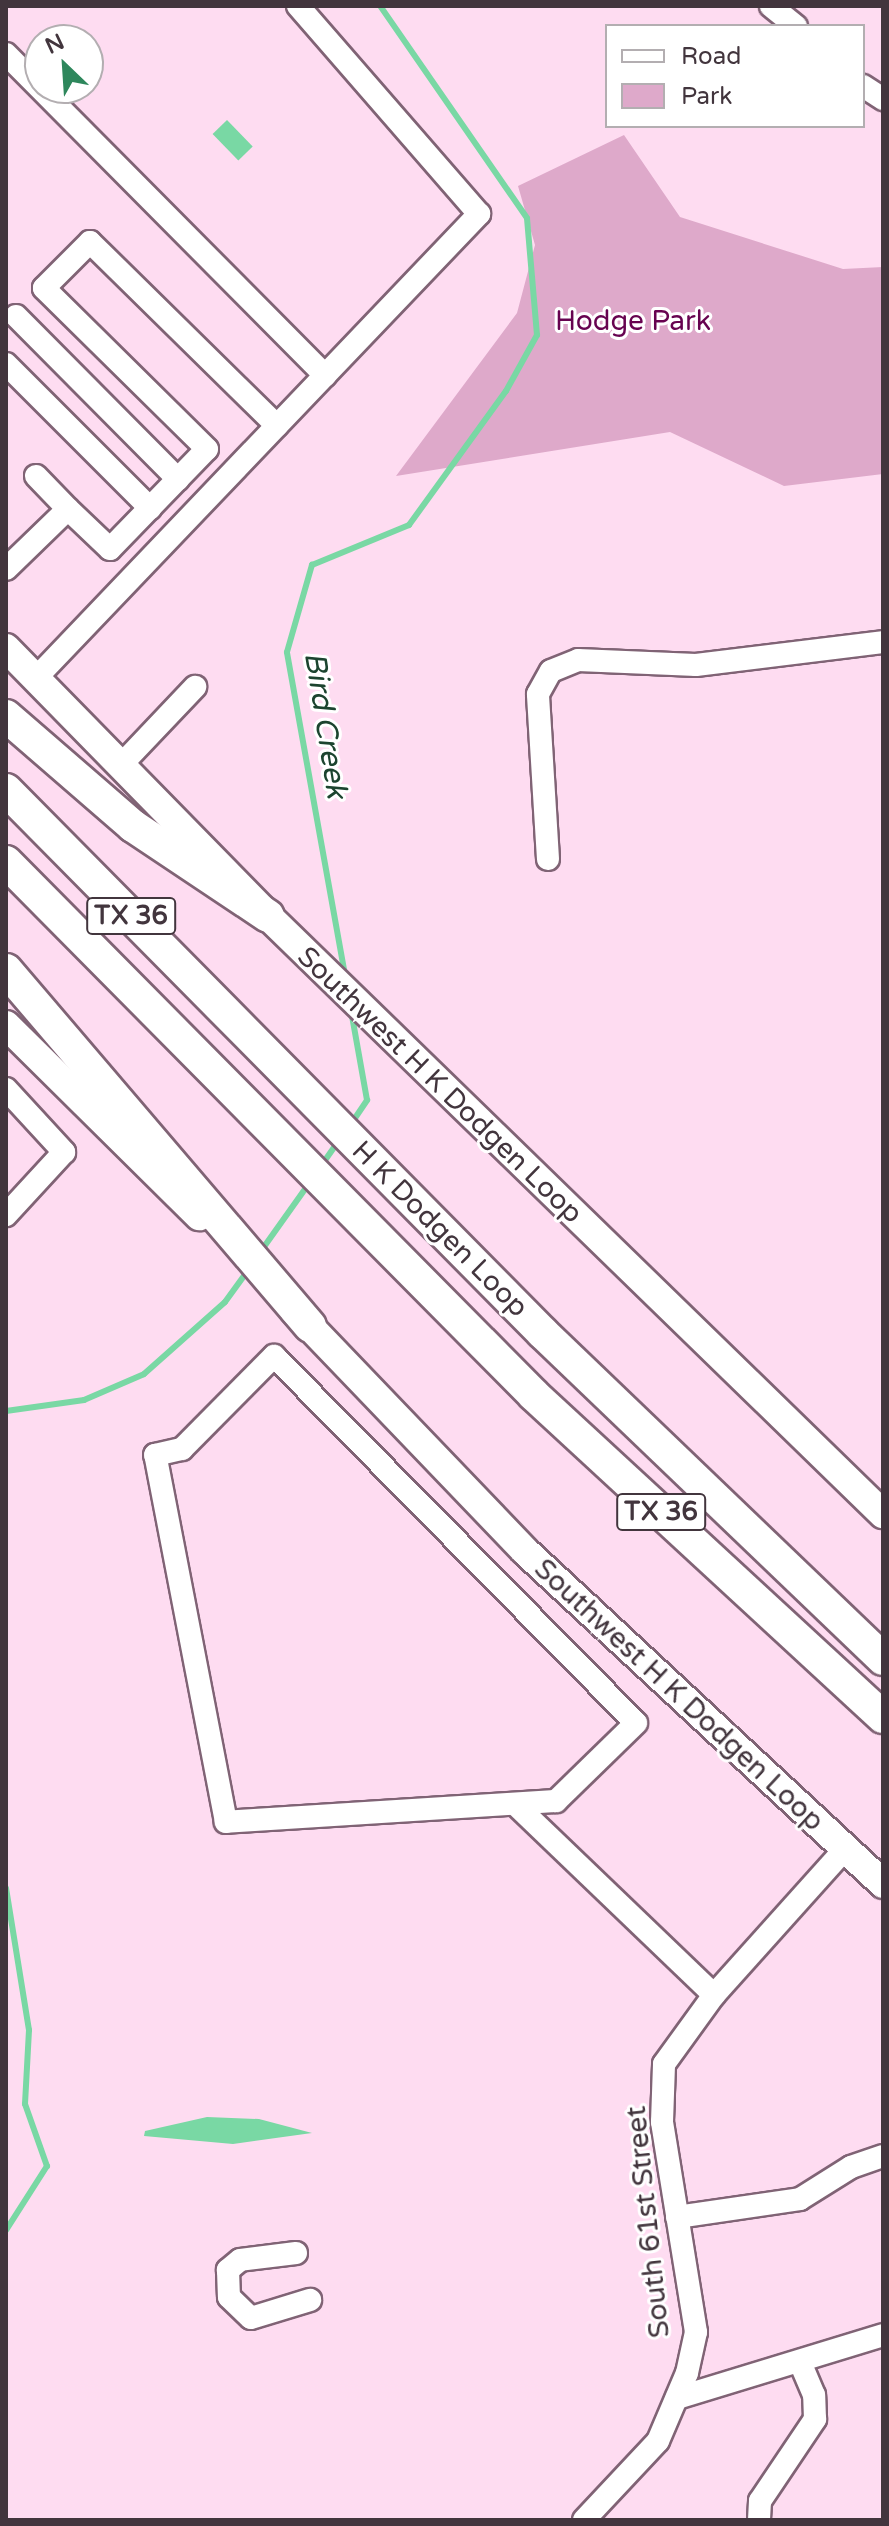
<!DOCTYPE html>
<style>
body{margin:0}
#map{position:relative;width:889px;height:2526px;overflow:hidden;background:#fedcf1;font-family:"Varela Round",sans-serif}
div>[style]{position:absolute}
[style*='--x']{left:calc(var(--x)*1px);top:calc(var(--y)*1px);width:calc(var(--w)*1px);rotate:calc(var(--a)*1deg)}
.green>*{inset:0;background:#dea9ca}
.water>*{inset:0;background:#79d8a4;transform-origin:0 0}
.stream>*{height:6px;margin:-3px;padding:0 3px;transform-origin:3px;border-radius:3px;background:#79d8a4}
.roads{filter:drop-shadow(2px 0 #806375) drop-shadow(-2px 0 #806375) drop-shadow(0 2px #806375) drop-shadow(0 -2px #806375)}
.minor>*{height:22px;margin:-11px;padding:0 11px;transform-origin:11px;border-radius:11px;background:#fff}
.major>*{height:28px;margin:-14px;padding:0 14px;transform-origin:14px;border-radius:14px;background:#fff}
.highway>*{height:32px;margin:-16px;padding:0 16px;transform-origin:16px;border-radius:16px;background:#fff}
span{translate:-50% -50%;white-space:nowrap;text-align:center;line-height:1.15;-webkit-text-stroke:6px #fff;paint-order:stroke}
.shield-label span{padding:2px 6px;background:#fff;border:2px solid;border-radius:6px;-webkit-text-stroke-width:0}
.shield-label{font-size:26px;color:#42353d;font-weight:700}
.park-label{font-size:28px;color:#670350}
.street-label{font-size:28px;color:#42353d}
.water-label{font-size:30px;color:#1c442f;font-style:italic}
.frame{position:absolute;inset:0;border:8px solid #42353d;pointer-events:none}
.legend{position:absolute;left:605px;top:24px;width:260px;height:104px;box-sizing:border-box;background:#fff;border:2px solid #b3aeb1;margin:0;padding:10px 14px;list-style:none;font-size:24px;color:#42353d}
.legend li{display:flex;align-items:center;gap:16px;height:40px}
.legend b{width:40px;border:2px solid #b3aeb1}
.north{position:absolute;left:24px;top:24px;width:80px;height:80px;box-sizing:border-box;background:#fff;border:2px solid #b3aeb1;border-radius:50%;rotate:335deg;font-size:22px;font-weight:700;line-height:32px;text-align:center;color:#42353d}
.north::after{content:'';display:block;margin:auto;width:28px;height:36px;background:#2e875c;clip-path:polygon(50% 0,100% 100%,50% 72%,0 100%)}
</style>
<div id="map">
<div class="green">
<div style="clip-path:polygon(624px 135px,680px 217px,843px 269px,883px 267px,883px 474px,784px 486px,670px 432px,396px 476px,517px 313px,535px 245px,518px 186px)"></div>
</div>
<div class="water">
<div style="left:227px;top:120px;width:37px;height:20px;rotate:46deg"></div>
<div style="clip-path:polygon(207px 2117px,259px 2119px,312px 2133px,233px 2144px,144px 2136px,145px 2131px)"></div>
</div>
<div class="stream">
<div style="--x:345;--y:975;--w:328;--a:-100.2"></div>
<div style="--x:287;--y:652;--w:91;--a:-74"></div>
<div style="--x:312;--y:565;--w:105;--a:-22.4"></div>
<div style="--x:409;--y:525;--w:165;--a:-54.1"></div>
<div style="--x:506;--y:391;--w:64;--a:-61"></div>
<div style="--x:537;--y:335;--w:117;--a:-94.9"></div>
<div style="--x:527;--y:218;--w:258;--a:-124.7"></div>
<div style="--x:351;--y:1124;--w:29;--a:-56"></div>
<div style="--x:367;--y:1100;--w:91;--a:-100.1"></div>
<div style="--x:321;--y:1166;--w:33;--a:-55"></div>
<div style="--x:261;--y:1251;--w:85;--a:-54.6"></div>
<div style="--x:6;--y:1411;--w:79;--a:-8"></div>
<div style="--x:84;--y:1400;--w:65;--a:-23.4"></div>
<div style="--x:144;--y:1374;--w:108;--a:-41.6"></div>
<div style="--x:225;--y:1302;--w:39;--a:-54"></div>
<div style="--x:6;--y:1888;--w:144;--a:80.8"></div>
<div style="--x:29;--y:2030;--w:74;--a:93.1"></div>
<div style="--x:25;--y:2104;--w:66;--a:70.5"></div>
<div style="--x:47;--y:2166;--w:76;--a:122.6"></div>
</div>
<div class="roads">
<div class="minor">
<div style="--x:771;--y:6;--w:32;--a:39"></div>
<div style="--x:6;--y:54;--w:453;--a:45.2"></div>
<div style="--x:863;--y:86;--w:24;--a:33"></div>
<div style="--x:16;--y:316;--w:230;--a:45.2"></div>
<div style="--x:6;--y:364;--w:204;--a:45"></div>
<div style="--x:68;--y:509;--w:58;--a:43.6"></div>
<div style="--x:110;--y:549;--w:139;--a:-45.9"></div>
<div style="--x:207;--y:449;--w:229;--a:-135.4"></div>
<div style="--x:44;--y:288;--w:65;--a:-45"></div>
<div style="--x:90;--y:242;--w:262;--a:44.5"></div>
<div style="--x:6;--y:569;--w:86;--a:-44.1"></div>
<div style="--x:68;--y:509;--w:46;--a:-134.1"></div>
<div style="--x:36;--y:678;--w:642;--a:-46.33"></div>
<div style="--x:479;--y:214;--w:276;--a:-131"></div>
<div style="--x:121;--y:765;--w:108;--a:-46.5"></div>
<div style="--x:548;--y:859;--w:165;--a:-93.5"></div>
<div style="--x:538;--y:694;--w:26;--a:-61"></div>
<div style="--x:551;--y:671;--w:29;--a:-22"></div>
<div style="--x:578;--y:660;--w:118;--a:2.4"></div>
<div style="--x:696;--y:665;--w:188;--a:-7"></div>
<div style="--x:6;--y:1089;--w:86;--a:47.4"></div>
<div style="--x:64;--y:1152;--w:86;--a:132.6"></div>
<div style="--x:274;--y:1356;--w:515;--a:45.39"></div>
<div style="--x:636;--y:1723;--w:112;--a:135.7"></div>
<div style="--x:556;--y:1801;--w:331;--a:176.4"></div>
<div style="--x:226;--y:1822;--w:374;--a:-100.9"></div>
<div style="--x:155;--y:1455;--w:28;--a:-13"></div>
<div style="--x:182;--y:1449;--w:131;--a:-45.3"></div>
<div style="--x:517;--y:1806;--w:273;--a:43.8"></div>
<div style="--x:677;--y:2217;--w:124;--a:-8.3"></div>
<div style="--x:800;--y:2199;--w:60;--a:-32.1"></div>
<div style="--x:851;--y:2167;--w:34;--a:-19"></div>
<div style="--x:296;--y:2253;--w:56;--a:172.9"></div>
<div style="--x:240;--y:2260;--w:16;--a:140"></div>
<div style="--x:228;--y:2270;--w:27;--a:88"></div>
<div style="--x:229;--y:2297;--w:30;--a:44"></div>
<div style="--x:251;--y:2318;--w:62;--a:-17"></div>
<div style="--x:677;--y:2398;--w:215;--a:-17"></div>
<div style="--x:584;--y:2520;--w:108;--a:-46.9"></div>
<div style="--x:658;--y:2441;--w:74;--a:-66.9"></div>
<div style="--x:687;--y:2373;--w:42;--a:-77.6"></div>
<div style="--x:696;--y:2332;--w:213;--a:-99.2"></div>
<div style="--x:662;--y:2122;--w:58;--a:-88"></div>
<div style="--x:664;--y:2064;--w:85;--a:-54.1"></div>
<div style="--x:714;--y:1995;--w:195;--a:-48.1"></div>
<div style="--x:759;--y:2520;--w:19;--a:-87"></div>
<div style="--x:760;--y:2501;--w:99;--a:-56.1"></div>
<div style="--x:815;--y:2419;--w:24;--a:-92"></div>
<div style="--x:814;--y:2395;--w:36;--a:-113"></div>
</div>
<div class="major">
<div style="--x:6;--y:648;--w:375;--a:45.6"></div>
<div style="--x:268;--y:916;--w:858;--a:44.2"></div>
<div style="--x:6;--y:1025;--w:272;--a:44.7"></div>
<div style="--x:294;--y:1310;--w:334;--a:46.2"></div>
<div style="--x:525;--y:1551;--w:489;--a:42.9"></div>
</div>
<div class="highway">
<div style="--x:6;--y:716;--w:168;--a:40.9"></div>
<div style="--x:133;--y:826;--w:162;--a:33.7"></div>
<div style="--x:6;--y:790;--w:764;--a:45.32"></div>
<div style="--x:543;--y:1333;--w:471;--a:43.8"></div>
<div style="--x:6;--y:862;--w:750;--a:45.27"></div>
<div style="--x:534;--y:1395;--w:475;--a:42.7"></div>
<div style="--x:6;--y:970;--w:468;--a:49.5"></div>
</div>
</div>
<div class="shield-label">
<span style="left:131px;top:916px">TX 36</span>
<span style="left:661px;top:1512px">TX 36</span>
</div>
<div class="park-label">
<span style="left:633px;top:321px">Hodge Park</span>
</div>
<div class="street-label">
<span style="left:440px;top:1085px;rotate:44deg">Southwest H K Dodgen Loop</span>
<span style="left:440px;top:1229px;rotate:45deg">H K Dodgen Loop</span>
<span style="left:679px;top:1695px;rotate:43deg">Southwest H K Dodgen Loop</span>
<span style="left:648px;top:2222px;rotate:-96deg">South 61st Street</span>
</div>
<div class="water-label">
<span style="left:325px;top:725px;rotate:81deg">Bird Creek</span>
</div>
<div class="frame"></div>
<ul class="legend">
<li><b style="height:10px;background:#fff"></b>Road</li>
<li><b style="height:22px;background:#dea9ca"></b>Park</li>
</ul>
<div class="north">N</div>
</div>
